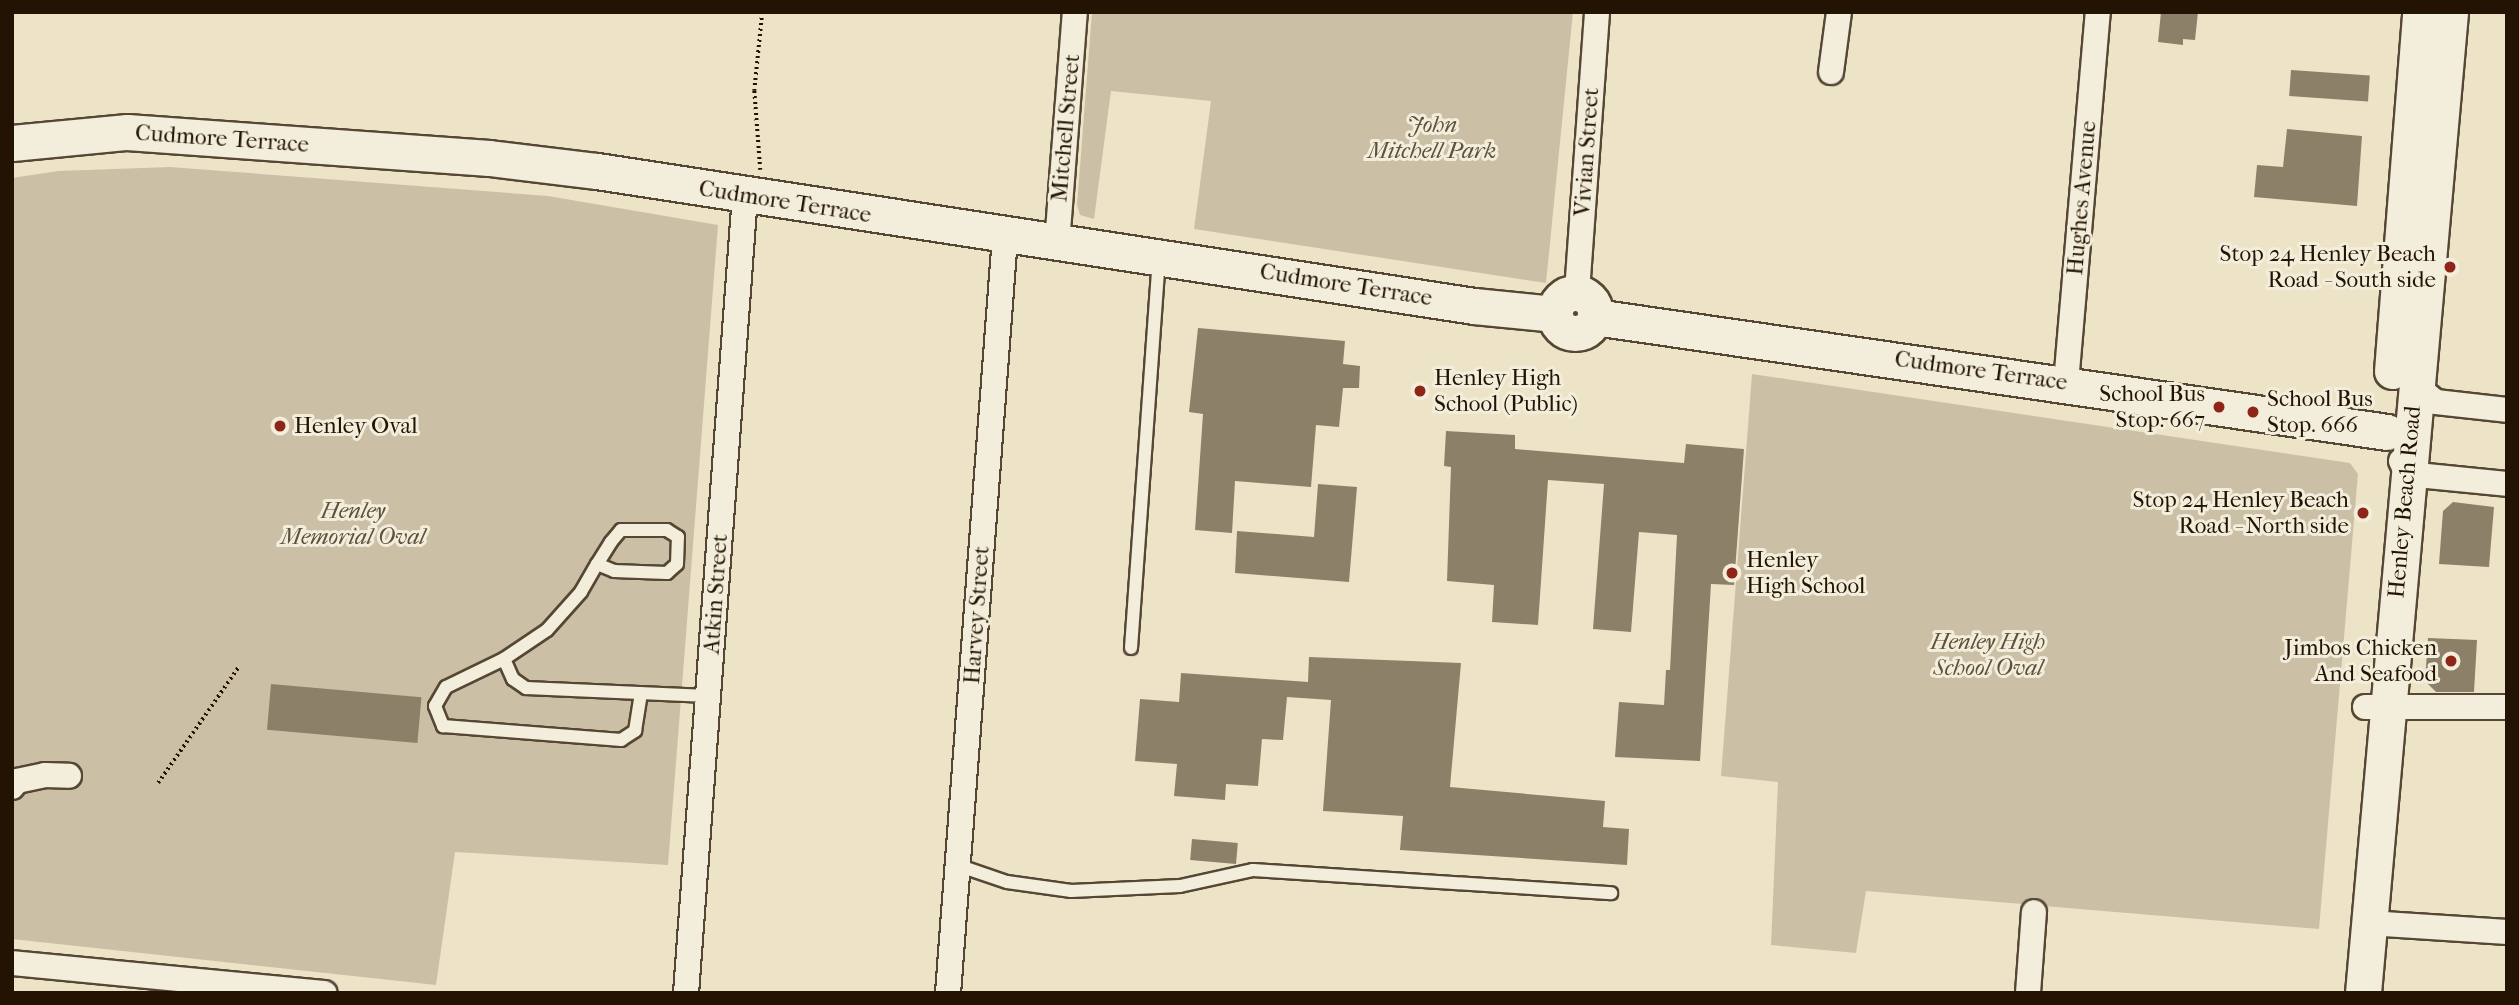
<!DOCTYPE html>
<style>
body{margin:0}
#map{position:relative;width:2519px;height:1005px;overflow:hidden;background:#ede4c8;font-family:"IM FELL French Canon",serif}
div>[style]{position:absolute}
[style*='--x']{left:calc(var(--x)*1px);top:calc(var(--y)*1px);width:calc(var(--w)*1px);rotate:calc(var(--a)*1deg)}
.green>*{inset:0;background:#cbc0a6}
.building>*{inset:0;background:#8c8069;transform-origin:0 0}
.path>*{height:3.5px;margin-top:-1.75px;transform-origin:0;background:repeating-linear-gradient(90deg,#231302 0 2px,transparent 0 5.5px)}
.roads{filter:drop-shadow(2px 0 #564734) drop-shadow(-2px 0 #564734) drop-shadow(0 2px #564734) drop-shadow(0 -2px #564734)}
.lane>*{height:12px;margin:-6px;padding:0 6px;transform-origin:6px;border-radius:6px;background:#f3eddb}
.street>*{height:24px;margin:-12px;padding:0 12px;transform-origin:12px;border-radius:12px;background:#f3eddb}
.secondary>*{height:35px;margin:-17.5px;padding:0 17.5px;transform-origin:17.5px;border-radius:17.5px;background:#f3eddb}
.secondary>.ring{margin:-17.5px;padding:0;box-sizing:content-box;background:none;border:35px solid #f3eddb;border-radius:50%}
.dots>*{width:19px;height:19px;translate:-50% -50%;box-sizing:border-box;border:4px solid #f3eddb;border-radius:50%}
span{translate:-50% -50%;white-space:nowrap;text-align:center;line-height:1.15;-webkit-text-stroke:6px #f3eddb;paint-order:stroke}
.park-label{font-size:23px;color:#5e503b;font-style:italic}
.street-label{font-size:23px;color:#231302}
.poi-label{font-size:23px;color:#231302}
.right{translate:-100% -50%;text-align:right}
.left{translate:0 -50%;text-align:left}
.frame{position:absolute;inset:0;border:14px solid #231302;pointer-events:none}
</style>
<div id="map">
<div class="green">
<div style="clip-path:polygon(1092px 12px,1573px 12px,1546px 283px,1194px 229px,1211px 101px,1111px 91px,1094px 219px,1080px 215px,1077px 205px)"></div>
<div style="clip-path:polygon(170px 167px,548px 196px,718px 225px,668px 865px,455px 852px,436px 985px,12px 939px,12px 178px,58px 171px)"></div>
<div style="clip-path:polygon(1752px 374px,2350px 463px,2358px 474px,2319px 929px,1866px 891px,1856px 953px,1771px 945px,1778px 782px,1721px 776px)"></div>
</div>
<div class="building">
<div style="clip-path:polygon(2161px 12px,2198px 12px,2195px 40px,2183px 39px,2183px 45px,2158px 42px)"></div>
<div style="left:2291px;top:70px;width:79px;height:26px;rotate:4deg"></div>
<div style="clip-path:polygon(2287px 129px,2362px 136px,2357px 206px,2254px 197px,2257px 165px,2283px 167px)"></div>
<div style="clip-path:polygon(1198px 328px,1345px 341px,1343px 364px,1360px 366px,1359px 388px,1343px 388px,1339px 427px,1316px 425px,1311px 487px,1235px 481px,1232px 533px,1195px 530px,1203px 414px,1189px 412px)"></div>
<div style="clip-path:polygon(1446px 431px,1515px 435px,1515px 449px,1684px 463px,1686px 444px,1744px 449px,1734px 585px,1711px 584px,1700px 761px,1615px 757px,1619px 702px,1664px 705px,1666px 670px,1670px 670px,1677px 535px,1639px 532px,1631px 632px,1593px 629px,1604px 484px,1548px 480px,1538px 625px,1492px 622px,1494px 585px,1447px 581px,1451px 467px,1444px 466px)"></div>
<div style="clip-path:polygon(1318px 484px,1357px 487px,1349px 582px,1235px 573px,1237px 531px,1314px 537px)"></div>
<div style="clip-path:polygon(2453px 502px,2494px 507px,2489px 567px,2439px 564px,2443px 511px)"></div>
<div style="clip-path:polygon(2428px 638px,2477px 640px,2474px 692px,2436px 692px,2425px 681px)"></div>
<div style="clip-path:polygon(1309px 657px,1461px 663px,1450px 787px,1605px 801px,1603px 827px,1629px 829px,1627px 865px,1400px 850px,1403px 816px,1323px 811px,1331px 700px,1287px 697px,1283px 740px,1262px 739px,1258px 786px,1226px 784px,1225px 800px,1174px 796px,1177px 764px,1135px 761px,1140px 699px,1179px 702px,1181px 673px,1308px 682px)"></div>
<div style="left:271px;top:684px;width:151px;height:46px;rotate:5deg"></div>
<div style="left:1192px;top:839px;width:46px;height:21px;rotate:5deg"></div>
</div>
<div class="path">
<div style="--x:760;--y:170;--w:79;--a:-94.3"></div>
<div style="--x:754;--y:91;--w:79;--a:-84.2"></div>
<div style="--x:158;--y:783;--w:140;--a:-55.2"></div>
</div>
<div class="roads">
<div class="lane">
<div style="--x:597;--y:564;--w:18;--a:22"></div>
<div style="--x:614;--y:571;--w:53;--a:2.2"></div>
<div style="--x:667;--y:573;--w:13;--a:-42"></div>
<div style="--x:677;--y:564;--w:27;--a:-88"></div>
<div style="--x:678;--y:537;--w:13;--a:-148"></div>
<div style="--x:667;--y:530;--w:46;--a:180"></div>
<div style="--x:621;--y:530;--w:16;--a:130"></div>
<div style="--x:611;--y:542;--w:26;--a:122"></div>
<div style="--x:597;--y:564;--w:32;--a:120"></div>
<div style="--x:581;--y:592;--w:51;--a:131.8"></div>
<div style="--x:547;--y:630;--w:52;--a:146"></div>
<div style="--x:504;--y:659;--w:22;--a:66"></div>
<div style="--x:513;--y:679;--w:16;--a:35"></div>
<div style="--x:526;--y:688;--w:182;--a:2.5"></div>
<div style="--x:1131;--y:648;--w:390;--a:-85.9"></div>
<div style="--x:504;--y:659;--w:64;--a:154.2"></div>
<div style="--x:446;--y:687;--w:22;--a:120"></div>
<div style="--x:435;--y:706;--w:22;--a:68"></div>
<div style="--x:443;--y:726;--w:179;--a:4.5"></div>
<div style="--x:621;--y:740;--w:17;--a:-33"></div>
<div style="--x:635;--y:731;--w:38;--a:-81"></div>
<div style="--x:957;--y:865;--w:53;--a:18.8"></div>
<div style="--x:1007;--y:882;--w:65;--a:8"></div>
<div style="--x:1071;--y:891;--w:109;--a:-2.6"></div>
<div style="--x:1180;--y:886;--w:75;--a:-12.4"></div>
<div style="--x:1253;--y:870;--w:359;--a:3.7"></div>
</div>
<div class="street">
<div style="--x:1831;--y:72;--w:61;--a:-82.4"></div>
<div style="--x:1057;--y:244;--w:233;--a:-85.6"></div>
<div style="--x:1577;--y:292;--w:281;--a:-85.9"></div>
<div style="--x:2066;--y:383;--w:372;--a:-85.1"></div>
<div style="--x:2415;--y:385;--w:27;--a:39"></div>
<div style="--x:2436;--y:402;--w:71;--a:6.4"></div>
<div style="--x:2401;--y:461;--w:14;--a:65"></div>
<div style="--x:2407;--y:474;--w:100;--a:5.7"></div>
<div style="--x:2365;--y:707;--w:142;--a:0"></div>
<div style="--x:12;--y:787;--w:8;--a:-50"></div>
<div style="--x:17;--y:781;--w:29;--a:-12"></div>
<div style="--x:45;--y:775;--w:24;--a:2"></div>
<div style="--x:2369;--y:923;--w:138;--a:3.7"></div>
<div style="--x:12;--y:963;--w:314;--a:5.5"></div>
<div style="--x:686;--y:993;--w:799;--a:-85.77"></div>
<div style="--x:948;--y:993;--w:758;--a:-85.69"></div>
<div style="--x:2028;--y:993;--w:81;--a:-85.8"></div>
</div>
<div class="secondary">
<div style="--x:12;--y:143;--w:116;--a:-5.5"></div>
<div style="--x:127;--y:132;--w:363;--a:4.1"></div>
<div style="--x:489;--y:158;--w:109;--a:6.9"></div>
<div style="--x:597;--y:171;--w:887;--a:8.75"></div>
<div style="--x:1474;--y:306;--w:80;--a:5.7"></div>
<div class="ring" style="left:1555px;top:293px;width:5px;height:5px"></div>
<div style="--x:1595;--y:317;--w:800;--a:8.26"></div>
<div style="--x:2392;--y:371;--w:360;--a:-85.5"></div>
<div style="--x:2363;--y:993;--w:985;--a:-84.93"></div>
</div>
</div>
<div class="dots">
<div style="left:2450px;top:267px;background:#8f2418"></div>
<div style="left:1420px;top:391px;background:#8f2418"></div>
<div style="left:2219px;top:407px;background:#8f2418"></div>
<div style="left:2253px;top:412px;background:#8f2418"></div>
<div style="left:280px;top:426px;background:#8f2418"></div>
<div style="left:2363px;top:513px;background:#8f2418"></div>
<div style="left:1732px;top:573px;background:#8f2418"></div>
<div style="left:2451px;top:661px;background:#8f2418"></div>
</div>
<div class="park-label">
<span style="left:1432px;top:138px">John<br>Mitchell Park</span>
<span style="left:353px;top:524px">Henley<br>Memorial Oval</span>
<span style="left:1988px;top:655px">Henley High<br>School Oval</span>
</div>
<div class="street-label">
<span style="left:1066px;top:128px;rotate:-85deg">Mitchell Street</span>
<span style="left:222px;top:139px;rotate:4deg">Cudmore Terrace</span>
<span style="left:1587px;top:152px;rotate:-86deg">Vivian Street</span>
<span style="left:2082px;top:198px;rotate:-85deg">Hughes Avenue</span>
<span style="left:785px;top:202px;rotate:9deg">Cudmore Terrace</span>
<span style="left:1346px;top:285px;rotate:9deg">Cudmore Terrace</span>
<span style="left:1981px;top:371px;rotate:8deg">Cudmore Terrace</span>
<span style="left:2405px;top:502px;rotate:-85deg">Henley Beach Road</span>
<span style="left:716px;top:594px;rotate:-86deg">Atkin Street</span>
<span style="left:977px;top:615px;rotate:-86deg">Harvey Street</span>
</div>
<div class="poi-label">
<span class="right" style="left:2436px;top:267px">Stop 24 Henley Beach<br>Road - South side</span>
<span class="left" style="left:1434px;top:391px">Henley High<br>School (Public)</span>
<span class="right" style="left:2205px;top:407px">School Bus<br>Stop. 667</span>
<span class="left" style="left:2267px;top:412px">School Bus<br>Stop. 666</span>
<span class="left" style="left:294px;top:426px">Henley Oval</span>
<span class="right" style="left:2349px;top:513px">Stop 24 Henley Beach<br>Road - North side</span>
<span class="left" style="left:1746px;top:573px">Henley<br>High School</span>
<span class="right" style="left:2437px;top:661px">Jimbos Chicken<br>And Seafood</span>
</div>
<div class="frame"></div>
</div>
